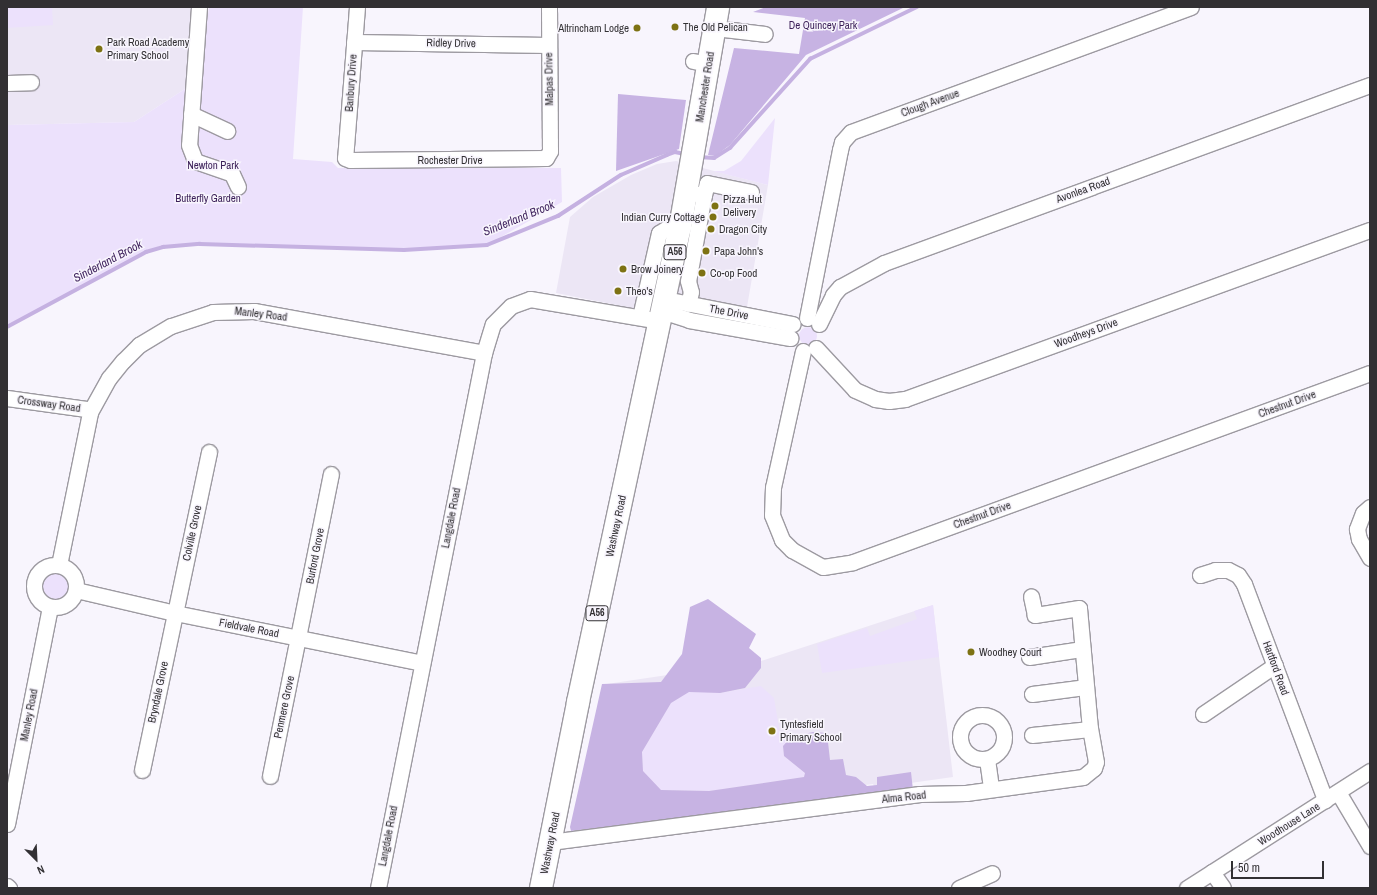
<!DOCTYPE html>
<style>
body{margin:0}
#map{position:relative;width:1377px;height:895px;overflow:hidden;background:#f8f5fd;font-family:"Archivo Narrow",sans-serif}
div>[style]{position:absolute}
[style*='--x']{left:calc(var(--x)*1px);top:calc(var(--y)*1px);width:calc(var(--w)*1px);rotate:calc(var(--a)*1deg)}
.built>*{inset:0;background:#ece6f5}
.green>*{inset:0;background:#ece1fc}
.round{border-radius:50%}
.forest>*{inset:0;background:#c7b3e3}
.stream>*{height:3.5px;margin:-1.75px;padding:0 1.75px;transform-origin:1.75px;border-radius:1.75px;background:#c5b1e1}
.roads{filter:drop-shadow(1px 0 #9d9aa1) drop-shadow(-1px 0 #9d9aa1) drop-shadow(0 1px #9d9aa1) drop-shadow(0 -1px #9d9aa1)}
.minor>*{height:15px;margin:-7.5px;padding:0 7.5px;transform-origin:7.5px;border-radius:7.5px;background:#fff}
.minor>.ring{margin:-7.5px;padding:0;box-sizing:content-box;background:none;border:15px solid #fff;border-radius:50%}
.highway>*{height:22px;margin:-11px;padding:0 11px;transform-origin:11px;border-radius:11px;background:#fff}
.dots>*{width:11px;height:11px;translate:-50% -50%;box-sizing:border-box;border:2px solid #f8f5fd;border-radius:50%}
span{translate:-50% -50%;white-space:nowrap;text-align:center;line-height:1.15;-webkit-text-stroke:3px #f8f5fd;paint-order:stroke}
.shield-label span{padding:1px 3px;background:#f8f5fd;border:1px solid;border-radius:3px;-webkit-text-stroke-width:0}
.shield-label{font-size:10px;color:#323033;font-weight:700}
.park-label{font-size:11px;color:#3b1f58}
.poi-label{font-size:11px;color:#323033}
.left{translate:0 -50%;text-align:left}
.right{translate:-100% -50%;text-align:right}
.street-label{font-size:11px;color:#323033}
.water-label{font-size:12px;color:#432761;font-style:italic}
.frame{position:absolute;inset:0;border:8px solid #323033;pointer-events:none}
.north{position:absolute;left:16px;top:839px;width:40px;height:40px;-webkit-text-stroke:3px #f8f5fd;paint-order:stroke;rotate:156deg;font-size:11px;font-weight:700;line-height:16px;text-align:center;color:#323033}
.north::after{content:'';display:block;margin:auto;width:14px;height:18px;background:#323033;clip-path:polygon(50% 0,100% 100%,50% 72%,0 100%)}
.scale{position:absolute;left:1231px;top:861px;width:93px;height:18px;box-sizing:border-box;border:2px solid #323033;border-top:0;padding-left:5px;font-size:12px;line-height:14px;white-space:nowrap;color:#323033;-webkit-text-stroke:3px #f8f5fd;paint-order:stroke}
</style>
<div id="map">
<div class="built">
<div style="clip-path:polygon(7px 7px,191px 7px,191px 85px,134px 122px,7px 125px)"></div>
<div style="clip-path:polygon(676px 161px,768px 185px,747px 307px,653px 291px,647px 311px,556px 293px,570px 217px,593px 197px,631px 175px,657px 164px)"></div>
<div style="clip-path:polygon(933px 605px,953px 777px,875px 788px,873px 784px,575px 824px,607px 684px,761px 661px)"></div>
</div>
<div class="green">
<div style="clip-path:polygon(7px 7px,52px 7px,53px 25px,7px 28px)"></div>
<div style="clip-path:polygon(209px 7px,303px 7px,293px 159px,332px 162px,338px 168px,561px 168px,562px 202px,487px 245px,404px 250px,200px 244px,163px 247px,146px 252px,7px 327px,7px 125px,134px 122px,191px 85px,202px 60px)"></div>
<div style="clip-path:polygon(775px 118px,768px 185px,713px 171px,724px 171px,741px 161px)"></div>
<div class="round" style="left:799px;top:327px;width:18px;height:18px"></div>
<div class="round" style="left:42px;top:571px;width:28px;height:28px"></div>
<div style="clip-path:polygon(933px 605px,939px 657px,822px 673px,817px 644px,867px 628px,870px 636px,917px 619px,914px 611px)"></div>
<div style="clip-path:polygon(761px 686px,774px 698px,780px 734px,791px 737px,783px 746px,784px 756px,805px 773px,804px 777px,709px 791px,661px 790px,643px 771px,642px 752px,671px 703px,689px 691px,720px 693px)"></div>
</div>
<div class="forest">
<div style="clip-path:polygon(766px 7px,905px 7px,806px 55px,730px 145px,715px 156px,708px 155px,734px 48px,799px 54px,805px 18px,753px 12px)"></div>
<div style="clip-path:polygon(618px 94px,686px 100px,679px 149px,616px 171px)"></div>
<div style="clip-path:polygon(708px 599px,756px 634px,749px 648px,761px 658px,761px 668px,745px 688px,720px 693px,689px 692px,671px 703px,642px 752px,643px 771px,661px 790px,709px 791px,804px 777px,805px 773px,784px 756px,783px 746px,791px 737px,813px 732px,827px 733px,830px 760px,843px 759px,846px 775px,856px 777px,867px 786px,877px 785px,877px 777px,911px 772px,913px 790px,571px 831px,570px 827px,602px 684px,661px 682px,682px 654px,690px 607px)"></div>
</div>
<div class="stream">
<div style="--x:699;--y:157;--w:15;--a:4"></div>
<div style="--x:714;--y:158;--w:19;--a:-32"></div>
<div style="--x:730;--y:148;--w:120;--a:-48"></div>
<div style="--x:810;--y:59;--w:119;--a:-25.9"></div>
<div style="--x:7;--y:327;--w:158;--a:-28.3"></div>
<div style="--x:146;--y:252;--w:18;--a:-16"></div>
<div style="--x:163;--y:247;--w:37;--a:-5"></div>
<div style="--x:200;--y:244;--w:204;--a:1.7"></div>
<div style="--x:404;--y:250;--w:83;--a:-3.4"></div>
<div style="--x:487;--y:245;--w:77;--a:-22.2"></div>
<div style="--x:558;--y:216;--w:75;--a:-33.1"></div>
<div style="--x:621;--y:175;--w:50;--a:-23.5"></div>
<div style="--x:667;--y:155;--w:9;--a:-21"></div>
<div style="--x:675;--y:152;--w:10;--a:11"></div>
</div>
<div class="roads">
<div class="minor">
<div style="--x:199;--y:7;--w:138;--a:94.1"></div>
<div style="--x:189;--y:145;--w:17;--a:69"></div>
<div style="--x:195;--y:161;--w:39;--a:19"></div>
<div style="--x:232;--y:174;--w:14;--a:65"></div>
<div style="--x:357;--y:7;--w:151;--a:94.5"></div>
<div style="--x:345;--y:158;--w:5;--a:22"></div>
<div style="--x:350;--y:160;--w:196;--a:-0.6"></div>
<div style="--x:546;--y:158;--w:8;--a:-60"></div>
<div style="--x:550;--y:151;--w:144;--a:-90.4"></div>
<div style="--x:715;--y:28;--w:50;--a:6.8"></div>
<div style="--x:354;--y:42;--w:195;--a:0.9"></div>
<div style="--x:693;--y:61;--w:16;--a:11"></div>
<div style="--x:7;--y:83;--w:24;--a:-2"></div>
<div style="--x:191;--y:114;--w:40;--a:25"></div>
<div style="--x:685;--y:192;--w:19;--a:9"></div>
<div style="--x:704;--y:195;--w:87;--a:100.5"></div>
<div style="--x:688;--y:281;--w:11;--a:75"></div>
<div style="--x:691;--y:292;--w:12;--a:104"></div>
<div style="--x:704;--y:195;--w:12;--a:-76"></div>
<div style="--x:707;--y:183;--w:45;--a:11.6"></div>
<div style="--x:665;--y:299;--w:130;--a:11.1"></div>
<div style="--x:662;--y:311;--w:28;--a:18"></div>
<div style="--x:689;--y:320;--w:103;--a:10.1"></div>
<div style="--x:640;--y:317;--w:86;--a:-77.3"></div>
<div style="--x:659;--y:233;--w:13;--a:-32"></div>
<div style="--x:670;--y:226;--w:10;--a:11"></div>
<div style="--x:807;--y:318;--w:171;--a:-78.9"></div>
<div style="--x:840;--y:150;--w:8;--a:-76"></div>
<div style="--x:842;--y:142;--w:13;--a:-48"></div>
<div style="--x:851;--y:132;--w:362;--a:-20.2"></div>
<div style="--x:819;--y:324;--w:32;--a:-64"></div>
<div style="--x:833;--y:295;--w:11;--a:-49"></div>
<div style="--x:840;--y:287;--w:50;--a:-28.6"></div>
<div style="--x:884;--y:263;--w:518;--a:-20.12"></div>
<div style="--x:816;--y:348;--w:57;--a:47.1"></div>
<div style="--x:855;--y:390;--w:22;--a:24"></div>
<div style="--x:875;--y:399;--w:14;--a:8"></div>
<div style="--x:889;--y:401;--w:16;--a:-7"></div>
<div style="--x:905;--y:399;--w:495;--a:-20"></div>
<div style="--x:803;--y:351;--w:139;--a:102.4"></div>
<div style="--x:773;--y:487;--w:28;--a:92"></div>
<div style="--x:772;--y:515;--w:27;--a:68"></div>
<div style="--x:782;--y:540;--w:14;--a:45"></div>
<div style="--x:792;--y:550;--w:35;--a:29"></div>
<div style="--x:823;--y:567;--w:30;--a:-9"></div>
<div style="--x:853;--y:562;--w:550;--a:-20.08"></div>
<div style="--x:7;--y:398;--w:80;--a:7.9"></div>
<div style="--x:86;--y:409;--w:5;--a:37"></div>
<div style="--x:1370;--y:507;--w:9;--a:139"></div>
<div style="--x:1363;--y:513;--w:17;--a:111"></div>
<div style="--x:1357;--y:529;--w:10;--a:79"></div>
<div style="--x:1359;--y:539;--w:22;--a:60"></div>
<div class="ring" style="left:34px;top:565px;width:27px;height:27px"></div>
<div style="--x:59;--y:565;--w:156;--a:-78.5"></div>
<div style="--x:90;--y:412;--w:39;--a:-61"></div>
<div style="--x:109;--y:378;--w:22;--a:-51"></div>
<div style="--x:123;--y:361;--w:23;--a:-45"></div>
<div style="--x:139;--y:345;--w:37;--a:-31"></div>
<div style="--x:171;--y:326;--w:44;--a:-18.4"></div>
<div style="--x:213;--y:312;--w:41;--a:-1.4"></div>
<div style="--x:254;--y:311;--w:234;--a:10.3"></div>
<div style="--x:1200;--y:575;--w:16;--a:-18"></div>
<div style="--x:1215;--y:570;--w:13;--a:0"></div>
<div style="--x:1228;--y:570;--w:11;--a:27"></div>
<div style="--x:1238;--y:575;--w:11;--a:56"></div>
<div style="--x:1244;--y:584;--w:231;--a:69.4"></div>
<div style="--x:76;--y:590;--w:102;--a:13.1"></div>
<div style="--x:175;--y:613;--w:252;--a:11.4"></div>
<div style="--x:1029;--y:657;--w:54;--a:-8.6"></div>
<div style="--x:1032;--y:694;--w:53;--a:-7.5"></div>
<div style="--x:1203;--y:714;--w:87;--a:-34.2"></div>
<div class="ring" style="left:960px;top:715px;width:29px;height:29px"></div>
<div style="--x:1032;--y:735;--w:58;--a:-5.9"></div>
<div style="--x:987;--y:759;--w:30;--a:82"></div>
<div style="--x:142;--y:770;--w:325;--a:-78.1"></div>
<div style="--x:270;--y:776;--w:308;--a:-78.6"></div>
<div style="--x:1338;--y:792;--w:63;--a:59.3"></div>
<div style="--x:7;--y:824;--w:221;--a:-78.8"></div>
<div style="--x:550;--y:842;--w:373;--a:-7.4"></div>
<div style="--x:920;--y:794;--w:46;--a:-1.2"></div>
<div style="--x:966;--y:793;--w:118;--a:-7.8"></div>
<div style="--x:1083;--y:777;--w:14;--a:-39"></div>
<div style="--x:1094;--y:768;--w:6;--a:-72"></div>
<div style="--x:1096;--y:762;--w:34;--a:-100"></div>
<div style="--x:1090;--y:729;--w:121;--a:-95.2"></div>
<div style="--x:1079;--y:608;--w:45;--a:171"></div>
<div style="--x:1035;--y:615;--w:19;--a:-102"></div>
<div style="--x:1212;--y:872;--w:19;--a:55"></div>
<div style="--x:7;--y:886;--w:3;--a:45"></div>
<div style="--x:378;--y:888;--w:545;--a:-78.79"></div>
<div style="--x:484;--y:353;--w:30;--a:-73"></div>
<div style="--x:493;--y:324;--w:25;--a:-45"></div>
<div style="--x:511;--y:306;--w:20;--a:-20"></div>
<div style="--x:530;--y:299;--w:132;--a:9.6"></div>
<div style="--x:959;--y:888;--w:36;--a:-24"></div>
<div style="--x:1187;--y:888;--w:217;--a:-32.6"></div>
</div>
<div class="highway">
<div style="--x:541;--y:888;--w:190;--a:-78.7"></div>
<div style="--x:578;--y:702;--w:485;--a:-77.9"></div>
<div style="--x:680;--y:228;--w:224;--a:-80.2"></div>
</div>
</div>
<div class="dots">
<div style="left:675px;top:27px;background:#7d7213"></div>
<div style="left:637px;top:28px;background:#7d7213"></div>
<div style="left:99px;top:49px;background:#7d7213"></div>
<div style="left:715px;top:206px;background:#7d7213"></div>
<div style="left:713px;top:217px;background:#7d7213"></div>
<div style="left:711px;top:229px;background:#7d7213"></div>
<div style="left:706px;top:251px;background:#7d7213"></div>
<div style="left:623px;top:269px;background:#7d7213"></div>
<div style="left:702px;top:273px;background:#7d7213"></div>
<div style="left:618px;top:291px;background:#7d7213"></div>
<div style="left:971px;top:652px;background:#7d7213"></div>
<div style="left:772px;top:731px;background:#7d7213"></div>
</div>
<div class="shield-label">
<span style="left:675px;top:252px">A56</span>
<span style="left:597px;top:613px">A56</span>
</div>
<div class="park-label">
<span style="left:823px;top:25px">De Quincey Park</span>
<span style="left:213px;top:165px">Newton Park</span>
<span style="left:208px;top:198px">Butterfly Garden</span>
</div>
<div class="poi-label">
<span class="left" style="left:683px;top:27px">The Old Pelican</span>
<span class="right" style="left:629px;top:28px">Altrincham Lodge</span>
<span class="left" style="left:107px;top:49px">Park Road Academy<br>Primary School</span>
<span class="left" style="left:723px;top:206px">Pizza Hut<br>Delivery</span>
<span class="right" style="left:705px;top:217px">Indian Curry Cottage</span>
<span class="left" style="left:719px;top:229px">Dragon City</span>
<span class="left" style="left:714px;top:251px">Papa John's</span>
<span class="left" style="left:631px;top:269px">Brow Joinery</span>
<span class="left" style="left:710px;top:273px">Co-op Food</span>
<span class="left" style="left:626px;top:291px">Theo's</span>
<span class="left" style="left:979px;top:652px">Woodhey Court</span>
<span class="left" style="left:780px;top:731px">Tyntesfield<br>Primary School</span>
</div>
<div class="street-label">
<span style="left:451px;top:43px;rotate:1deg">Ridley Drive</span>
<span style="left:549px;top:79px;rotate:-91deg">Malpas Drive</span>
<span style="left:351px;top:83px;rotate:-86deg">Banbury Drive</span>
<span style="left:705px;top:87px;rotate:-81deg">Manchester Road</span>
<span style="left:930px;top:103px;rotate:-20deg">Clough Avenue</span>
<span style="left:450px;top:160px">Rochester Drive</span>
<span style="left:1083px;top:190px;rotate:-20deg">Avonlea Road</span>
<span style="left:729px;top:312px;rotate:11deg">The Drive</span>
<span style="left:261px;top:314px;rotate:7deg">Manley Road</span>
<span style="left:1086px;top:333px;rotate:-20deg">Woodheys Drive</span>
<span style="left:49px;top:404px;rotate:8deg">Crossway Road</span>
<span style="left:1287px;top:404px;rotate:-20deg">Chestnut Drive</span>
<span style="left:982px;top:515px;rotate:-20deg">Chestnut Drive</span>
<span style="left:451px;top:518px;rotate:-79deg">Langdale Road</span>
<span style="left:616px;top:526px;rotate:-78deg">Washway Road</span>
<span style="left:192px;top:533px;rotate:-78deg">Colville Grove</span>
<span style="left:315px;top:556px;rotate:-79deg">Burford Grove</span>
<span style="left:249px;top:628px;rotate:11deg">Fieldvale Road</span>
<span style="left:1276px;top:668px;rotate:70deg">Hartford Road</span>
<span style="left:158px;top:692px;rotate:-78deg">Bryndale Grove</span>
<span style="left:284px;top:707px;rotate:-78deg">Penmere Grove</span>
<span style="left:29px;top:715px;rotate:-79deg">Manley Road</span>
<span style="left:904px;top:797px;rotate:-6deg">Alma Road</span>
<span style="left:1289px;top:824px;rotate:-32deg">Woodhouse Lane</span>
<span style="left:388px;top:836px;rotate:-79deg">Langdale Road</span>
<span style="left:550px;top:843px;rotate:-79deg">Washway Road</span>
</div>
<div class="water-label">
<span style="left:519px;top:219px;rotate:-22deg">Sinderland Brook</span>
<span style="left:108px;top:262px;rotate:-28deg">Sinderland Brook</span>
</div>
<div class="frame"></div>
<div class="north">N</div>
<div class="scale">50 m</div>
</div>
